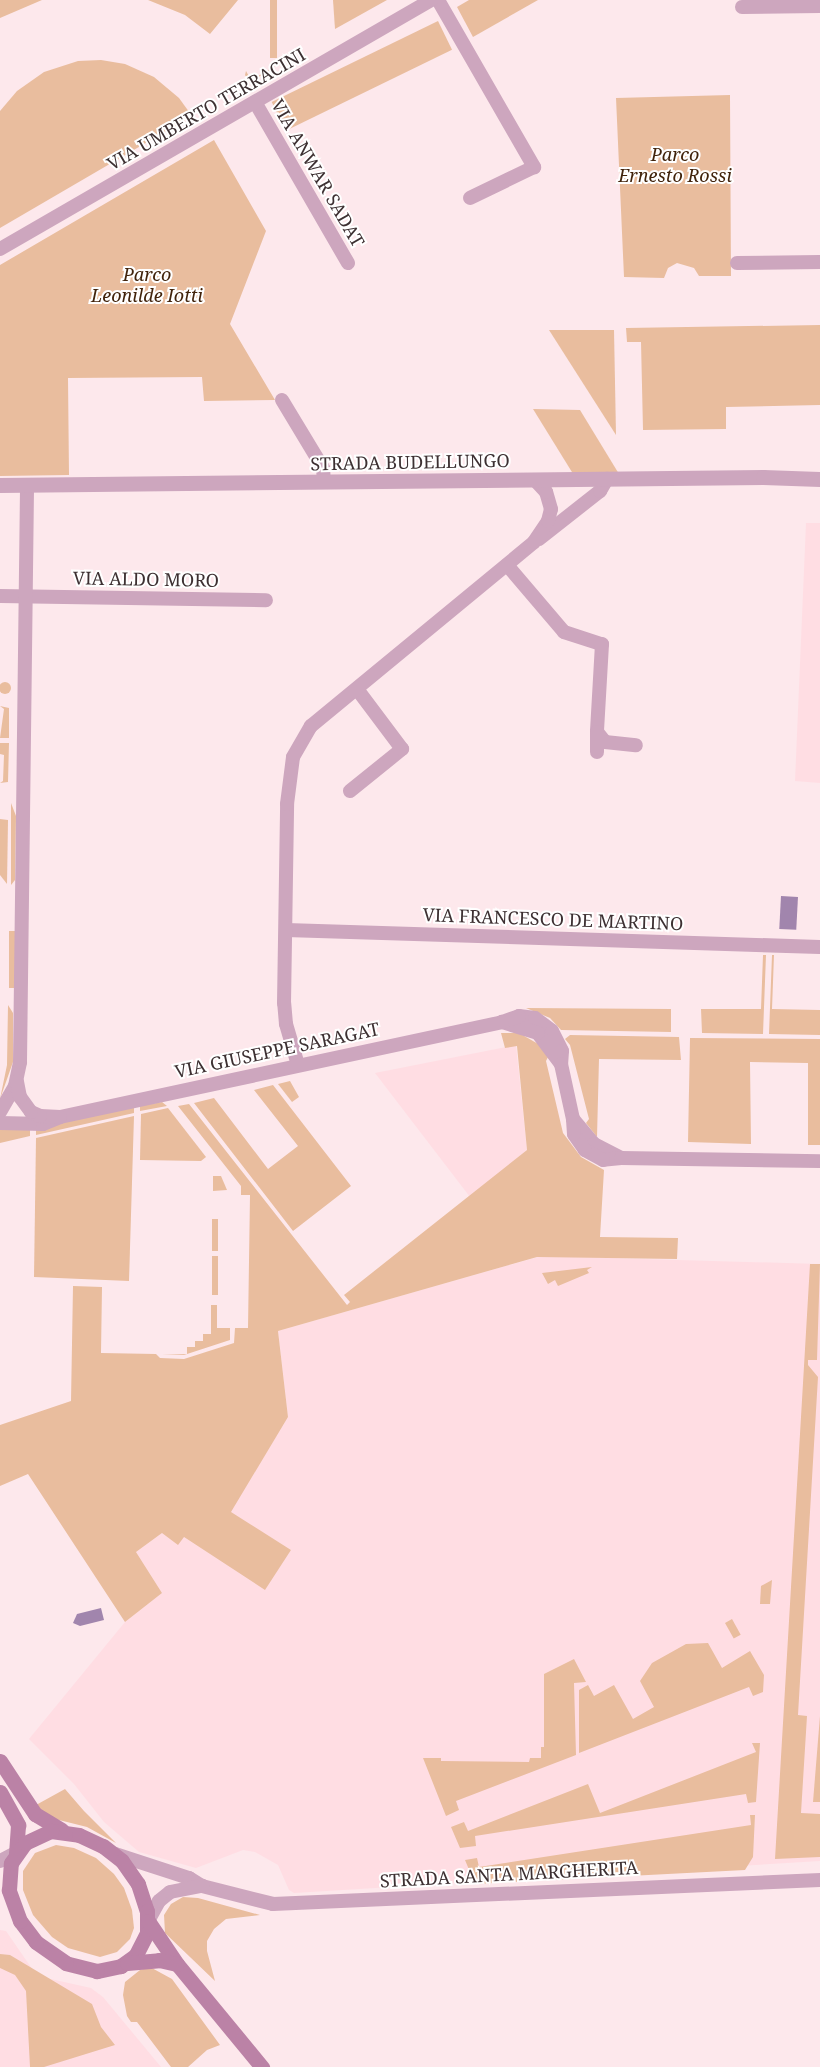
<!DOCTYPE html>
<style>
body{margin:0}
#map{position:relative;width:820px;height:2067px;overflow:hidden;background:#fde8ec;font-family:"Noto Serif",serif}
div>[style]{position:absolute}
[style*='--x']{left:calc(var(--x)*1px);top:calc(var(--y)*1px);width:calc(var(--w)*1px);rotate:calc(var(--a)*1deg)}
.built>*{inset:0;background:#ffdde3}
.green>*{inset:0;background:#e9bd9e;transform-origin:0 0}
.round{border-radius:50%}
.water>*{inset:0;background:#a185ad;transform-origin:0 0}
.minor>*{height:14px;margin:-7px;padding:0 7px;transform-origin:7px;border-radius:7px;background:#cda6be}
.tertiary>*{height:15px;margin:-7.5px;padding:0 7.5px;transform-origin:7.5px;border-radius:7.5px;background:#cda6be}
.secondary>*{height:15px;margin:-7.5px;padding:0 7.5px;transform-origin:7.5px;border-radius:7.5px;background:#bb82a6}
span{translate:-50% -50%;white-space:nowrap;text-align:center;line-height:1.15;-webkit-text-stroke:4px #fff;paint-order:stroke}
.street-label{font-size:18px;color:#3d3032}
.park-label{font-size:18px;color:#41230b;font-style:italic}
</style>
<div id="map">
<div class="built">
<div style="clip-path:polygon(806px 523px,820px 523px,820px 783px,795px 781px)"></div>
<div style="clip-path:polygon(516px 1045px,527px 1150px,470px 1197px,375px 1073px)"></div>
<div style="clip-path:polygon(541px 1256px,820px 1264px,820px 1861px,294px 1893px,289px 1890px,278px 1865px,255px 1852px,243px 1850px,196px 1868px,139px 1852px,104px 1822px,74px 1784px,29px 1739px,125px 1622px,162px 1593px,136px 1552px,162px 1533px,184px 1537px,265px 1589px,291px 1550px,230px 1512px,288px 1417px,278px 1331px)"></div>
<div style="clip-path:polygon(0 1930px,6px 1931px,37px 1976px,91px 1988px,103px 1997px,161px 2067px,0 2067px)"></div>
</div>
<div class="green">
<div style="clip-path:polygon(0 0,42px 0,0 18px)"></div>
<div style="clip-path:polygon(148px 0,238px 0,210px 34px,185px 15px)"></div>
<div style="left:270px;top:0;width:7px;height:58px"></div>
<div style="clip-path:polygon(333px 0,387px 0,335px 29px)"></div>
<div style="clip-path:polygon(469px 0,538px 0,473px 37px,457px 7px)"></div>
<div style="left:438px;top:21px;width:32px;height:185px;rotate:64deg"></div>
<div style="clip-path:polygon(101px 60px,125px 64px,154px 77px,179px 98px,192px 116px,0 228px,0 111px,17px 91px,44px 72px,78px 61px)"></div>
<div style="clip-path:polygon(277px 65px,250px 83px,245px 75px,246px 71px,251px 80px)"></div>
<div style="clip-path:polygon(730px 95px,731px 276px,699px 276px,694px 268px,677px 263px,668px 268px,664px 278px,624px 277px,616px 98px)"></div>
<div style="clip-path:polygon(214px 140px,266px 231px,230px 324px,275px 400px,204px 401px,202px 377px,68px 378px,69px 475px,0 476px,0 265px)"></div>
<div style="clip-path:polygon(820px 325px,820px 405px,726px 407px,726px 429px,643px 430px,641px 342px,627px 342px,626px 328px)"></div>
<div style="clip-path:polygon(549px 330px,614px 330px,616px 435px)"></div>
<div style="clip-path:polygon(533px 409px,580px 410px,619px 474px,575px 477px)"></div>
<div class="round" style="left:-1px;top:682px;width:12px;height:12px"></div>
<div style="clip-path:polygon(0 706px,9px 708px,9px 738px,0 738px,4px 709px)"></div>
<div style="clip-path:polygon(0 743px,9px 743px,8px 782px,0 783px,3px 781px,4px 755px,0 754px)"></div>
<div style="clip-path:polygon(11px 803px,16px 816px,15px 880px,11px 885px)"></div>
<div style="clip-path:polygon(0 819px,8px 820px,7px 884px,0 875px)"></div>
<div style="left:9px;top:931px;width:6px;height:57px"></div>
<div style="clip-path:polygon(763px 955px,766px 955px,763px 1034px,702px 1033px,701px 1009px,761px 1009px)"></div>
<div style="clip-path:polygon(772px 955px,774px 955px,772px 1009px,820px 1010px,820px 1035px,769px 1034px)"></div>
<div style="clip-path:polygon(8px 1005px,13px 1013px,13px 1062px,0 1099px,7px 1065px)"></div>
<div style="clip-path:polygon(526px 1008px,671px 1009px,671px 1032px,561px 1030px,550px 1018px)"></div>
<div style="clip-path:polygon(501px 1033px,519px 1033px,540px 1045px,548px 1057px,546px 1061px,563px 1133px,581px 1157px,604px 1170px,600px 1237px,678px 1238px,677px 1259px,537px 1257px,278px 1331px,288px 1417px,231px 1512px,291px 1550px,265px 1590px,184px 1537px,178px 1545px,162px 1533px,136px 1552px,162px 1593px,125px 1622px,28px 1474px,0 1486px,0 1425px,71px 1401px,73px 1286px,102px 1287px,101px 1353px,156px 1354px,160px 1358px,184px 1359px,234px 1343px,235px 1328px,248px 1328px,250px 1195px,241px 1195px,241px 1186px,178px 1106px,189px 1104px,347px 1305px,350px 1302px,344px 1295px,527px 1150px,517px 1046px,505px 1048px)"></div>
<div style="clip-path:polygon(570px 1035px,679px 1037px,681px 1060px,599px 1059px,597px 1137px,586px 1123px,589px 1119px,570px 1045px,565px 1039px)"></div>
<div style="clip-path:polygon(690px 1038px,820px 1039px,820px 1145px,808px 1145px,808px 1063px,750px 1062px,751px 1144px,688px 1142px)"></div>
<div style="clip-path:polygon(290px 1081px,299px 1097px,292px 1102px,278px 1084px)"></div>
<div style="clip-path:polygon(273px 1085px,351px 1186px,293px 1231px,194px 1103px,214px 1098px,268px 1169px,298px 1146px,254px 1090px)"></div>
<div style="clip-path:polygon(162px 1102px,167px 1106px,140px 1111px,140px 1106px)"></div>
<div style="clip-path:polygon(134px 1107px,134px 1113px,36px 1135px,36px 1128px)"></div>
<div style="clip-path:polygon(168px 1108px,206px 1157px,201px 1161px,140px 1160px,141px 1114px)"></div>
<div style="clip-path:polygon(134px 1116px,129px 1281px,34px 1277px,36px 1138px)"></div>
<div style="clip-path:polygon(30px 1128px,30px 1136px,0 1143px,0 1129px)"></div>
<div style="clip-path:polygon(213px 1176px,221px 1176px,227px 1190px,213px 1191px)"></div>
<div style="left:212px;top:1219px;width:6px;height:32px"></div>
<div style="left:212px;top:1256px;width:6px;height:39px"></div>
<div style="clip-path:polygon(810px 1264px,820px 1264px,817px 1360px,808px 1360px,808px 1365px,818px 1377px,798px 1715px,807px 1716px,801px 1813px,820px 1814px,820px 1857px,775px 1859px)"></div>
<div style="clip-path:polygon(592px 1267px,587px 1270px,589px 1273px,558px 1286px,555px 1280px,548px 1284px,542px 1273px)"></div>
<div style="clip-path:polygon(211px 1305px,217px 1305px,217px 1328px,230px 1328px,230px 1340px,184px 1355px,162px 1355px,187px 1354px,187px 1347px,195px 1347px,195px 1341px,203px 1341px,203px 1334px,211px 1334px)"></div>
<div style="clip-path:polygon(772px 1580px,770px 1604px,760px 1604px,761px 1586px)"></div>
<div style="left:732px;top:1619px;width:18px;height:8px;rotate:61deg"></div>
<div style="clip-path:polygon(708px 1643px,722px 1668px,750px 1651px,764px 1675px,763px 1692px,753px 1696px,749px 1687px,579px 1753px,579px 1690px,588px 1685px,594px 1696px,614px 1685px,633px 1719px,654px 1707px,640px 1681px,652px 1663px,686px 1644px)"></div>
<div style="clip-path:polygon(574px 1659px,586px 1682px,574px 1683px,576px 1755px,456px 1801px,459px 1810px,446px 1816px,423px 1758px,441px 1758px,441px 1761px,529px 1762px,530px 1758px,541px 1758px,541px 1747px,544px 1747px,544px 1674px)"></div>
<div style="clip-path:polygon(820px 1716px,820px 1802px,813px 1802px)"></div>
<div style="clip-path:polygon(752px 1743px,760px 1743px,756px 1802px,748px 1803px,746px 1794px,475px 1836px,476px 1846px,460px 1848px,451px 1827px,464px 1822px,468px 1831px,588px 1784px,600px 1813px,756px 1752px)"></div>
<div style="clip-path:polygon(65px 1789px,84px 1811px,116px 1843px,87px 1827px,51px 1818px,36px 1805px)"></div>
<div style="clip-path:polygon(750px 1815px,755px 1815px,753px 1857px,745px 1870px,475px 1884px,465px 1860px,477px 1858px,479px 1867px,751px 1825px)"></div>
<div style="clip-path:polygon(56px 1845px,74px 1848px,96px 1858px,114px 1874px,124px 1888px,132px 1910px,134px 1928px,130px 1939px,117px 1952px,100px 1957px,68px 1948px,52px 1937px,33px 1915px,23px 1890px,23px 1871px,35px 1853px)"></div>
<div style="clip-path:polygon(183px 1897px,198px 1898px,260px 1915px,226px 1919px,214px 1929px,207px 1941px,207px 1951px,215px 1981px,165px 1933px,164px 1915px,171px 1904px)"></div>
<div style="clip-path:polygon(0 1954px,10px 1955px,92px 2004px,101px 2027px,115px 2045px,44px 2067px,30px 2067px,26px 1991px,15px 1975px,0 1968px)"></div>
<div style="clip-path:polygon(150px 1967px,172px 1979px,220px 2045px,207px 2050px,188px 2067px,171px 2067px,137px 2022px,131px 2022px,127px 2016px,123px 1995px,125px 1982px,140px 1970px)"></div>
</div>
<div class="water">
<div style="left:781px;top:896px;width:17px;height:33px;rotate:3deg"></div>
<div style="clip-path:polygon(101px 1608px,104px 1620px,80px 1626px,73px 1623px,77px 1614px)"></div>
</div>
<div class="minor">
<div style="--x:438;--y:0;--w:193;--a:60.1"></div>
<div style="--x:534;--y:167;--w:71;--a:154.2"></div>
<div style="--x:742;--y:7;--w:78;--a:-0.7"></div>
<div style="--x:255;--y:102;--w:186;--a:60"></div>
<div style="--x:0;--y:249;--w:498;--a:-30"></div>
<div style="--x:737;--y:263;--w:83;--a:-0.7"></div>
<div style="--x:282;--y:400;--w:79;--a:58.9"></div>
<div style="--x:323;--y:468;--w:14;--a:86"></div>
<div style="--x:539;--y:539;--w:78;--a:-38.2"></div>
<div style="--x:600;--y:491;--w:14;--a:-60"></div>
<div style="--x:507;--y:565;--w:88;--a:49.6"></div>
<div style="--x:564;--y:632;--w:40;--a:18"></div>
<div style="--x:602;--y:644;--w:88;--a:93.3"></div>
<div style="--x:597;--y:732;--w:13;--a:51"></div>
<div style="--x:605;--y:742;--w:31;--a:6"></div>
<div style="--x:0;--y:596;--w:266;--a:0.9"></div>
<div style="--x:597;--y:752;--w:20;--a:-90"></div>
<div style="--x:350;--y:791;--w:67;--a:-38.9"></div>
<div style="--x:402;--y:749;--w:75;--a:-126.9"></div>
<div style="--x:286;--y:930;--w:534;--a:1.82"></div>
<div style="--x:519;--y:1016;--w:16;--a:7"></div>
<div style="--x:535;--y:1018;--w:21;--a:37"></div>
<div style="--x:552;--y:1031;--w:22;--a:63"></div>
<div style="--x:562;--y:1051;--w:13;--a:94"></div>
<div style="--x:561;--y:1064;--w:39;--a:-127"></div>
<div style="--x:538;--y:1033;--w:38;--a:-163"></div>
<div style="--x:502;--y:1022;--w:18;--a:-19"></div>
<div style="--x:561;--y:1064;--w:56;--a:77.7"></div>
<div style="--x:298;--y:1065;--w:43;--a:-106.3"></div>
<div style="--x:286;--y:1024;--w:21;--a:-95"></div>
<div style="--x:284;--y:1003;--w:199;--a:-89.1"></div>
<div style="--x:287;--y:804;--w:47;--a:-82.7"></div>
<div style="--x:293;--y:757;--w:36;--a:-60"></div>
<div style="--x:311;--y:726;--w:289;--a:-39.5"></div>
<div style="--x:534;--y:542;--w:25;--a:-56"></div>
<div style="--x:548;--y:521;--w:12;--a:-76"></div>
<div style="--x:551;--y:509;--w:18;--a:-106"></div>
<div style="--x:546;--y:492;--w:16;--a:-133"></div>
<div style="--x:0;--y:1112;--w:30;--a:-60"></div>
<div style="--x:15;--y:1086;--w:25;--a:-78"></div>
<div style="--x:20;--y:1062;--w:577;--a:-89.3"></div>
<div style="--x:60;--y:1117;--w:452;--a:-12.1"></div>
<div style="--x:573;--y:1119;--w:33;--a:50"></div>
<div style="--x:594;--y:1144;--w:30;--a:27"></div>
<div style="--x:621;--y:1158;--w:18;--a:174"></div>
<div style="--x:603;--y:1160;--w:21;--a:-151"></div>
<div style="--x:585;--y:1150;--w:19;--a:-125"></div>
<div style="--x:574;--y:1134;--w:15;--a:-94"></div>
<div style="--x:0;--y:1123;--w:43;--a:1.3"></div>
<div style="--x:43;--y:1124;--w:18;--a:-22"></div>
<div style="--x:60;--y:1117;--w:20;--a:-177"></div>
<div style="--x:40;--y:1116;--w:10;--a:-156"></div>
<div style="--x:31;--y:1112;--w:19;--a:-126"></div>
<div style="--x:20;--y:1097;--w:16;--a:-101"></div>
<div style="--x:621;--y:1158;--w:199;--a:0.9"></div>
<div style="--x:115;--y:1854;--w:78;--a:18"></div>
<div style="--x:189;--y:1878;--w:15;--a:32"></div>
<div style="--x:202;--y:1886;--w:73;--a:14.2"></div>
<div style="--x:273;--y:1904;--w:548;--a:-2.51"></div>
<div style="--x:0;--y:1861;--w:18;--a:-27"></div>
<div style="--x:148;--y:1921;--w:23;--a:-61"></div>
<div style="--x:159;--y:1901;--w:14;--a:-39"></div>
<div style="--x:170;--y:1892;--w:33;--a:-11"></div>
</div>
<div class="tertiary">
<div style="--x:0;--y:485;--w:763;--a:-0.6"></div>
<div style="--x:763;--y:477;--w:57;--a:2"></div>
</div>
<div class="secondary">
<div style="--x:0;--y:1761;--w:64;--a:56.6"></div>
<div style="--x:35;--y:1814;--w:31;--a:31"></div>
<div style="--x:0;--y:1792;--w:38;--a:61"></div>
<div style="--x:18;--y:1825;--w:28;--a:94"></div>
<div style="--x:51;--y:1831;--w:28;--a:8"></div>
<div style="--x:79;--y:1835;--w:26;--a:25"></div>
<div style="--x:103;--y:1846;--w:24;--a:38"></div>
<div style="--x:122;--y:1861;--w:28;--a:55"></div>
<div style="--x:138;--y:1884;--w:28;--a:72"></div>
<div style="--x:147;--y:1911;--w:22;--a:90"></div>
<div style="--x:147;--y:1933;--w:25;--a:117"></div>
<div style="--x:136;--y:1955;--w:19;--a:144"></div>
<div style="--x:121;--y:1966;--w:25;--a:168"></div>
<div style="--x:97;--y:1971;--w:32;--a:-166"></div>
<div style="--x:66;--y:1963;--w:37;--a:-145"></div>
<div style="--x:36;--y:1942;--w:26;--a:-127"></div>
<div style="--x:20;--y:1921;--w:33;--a:-110"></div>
<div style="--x:9;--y:1890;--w:27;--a:-86"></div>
<div style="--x:11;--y:1863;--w:24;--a:-55"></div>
<div style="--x:25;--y:1843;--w:29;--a:-25"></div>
<div style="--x:148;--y:1921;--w:52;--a:56"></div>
<div style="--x:177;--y:1964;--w:134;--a:50.5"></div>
<div style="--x:127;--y:1963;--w:32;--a:-5"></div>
<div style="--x:159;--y:1960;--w:18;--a:13"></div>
</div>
<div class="street-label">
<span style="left:206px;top:109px;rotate:-30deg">VIA UMBERTO TERRACINI</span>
<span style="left:318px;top:173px;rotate:60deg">VIA ANWAR SADAT</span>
<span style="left:410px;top:462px;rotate:-1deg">STRADA BUDELLUNGO</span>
<span style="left:146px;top:579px;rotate:1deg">VIA ALDO MORO</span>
<span style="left:553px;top:919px;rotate:2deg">VIA FRANCESCO DE MARTINO</span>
<span style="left:277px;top:1050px;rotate:-12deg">VIA GIUSEPPE SARAGAT</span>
<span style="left:509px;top:1874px;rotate:-3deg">STRADA SANTA MARGHERITA</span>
</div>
<div class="park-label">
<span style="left:675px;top:165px">Parco<br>Ernesto Rossi</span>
<span style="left:147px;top:285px">Parco<br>Leonilde Iotti</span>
</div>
</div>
